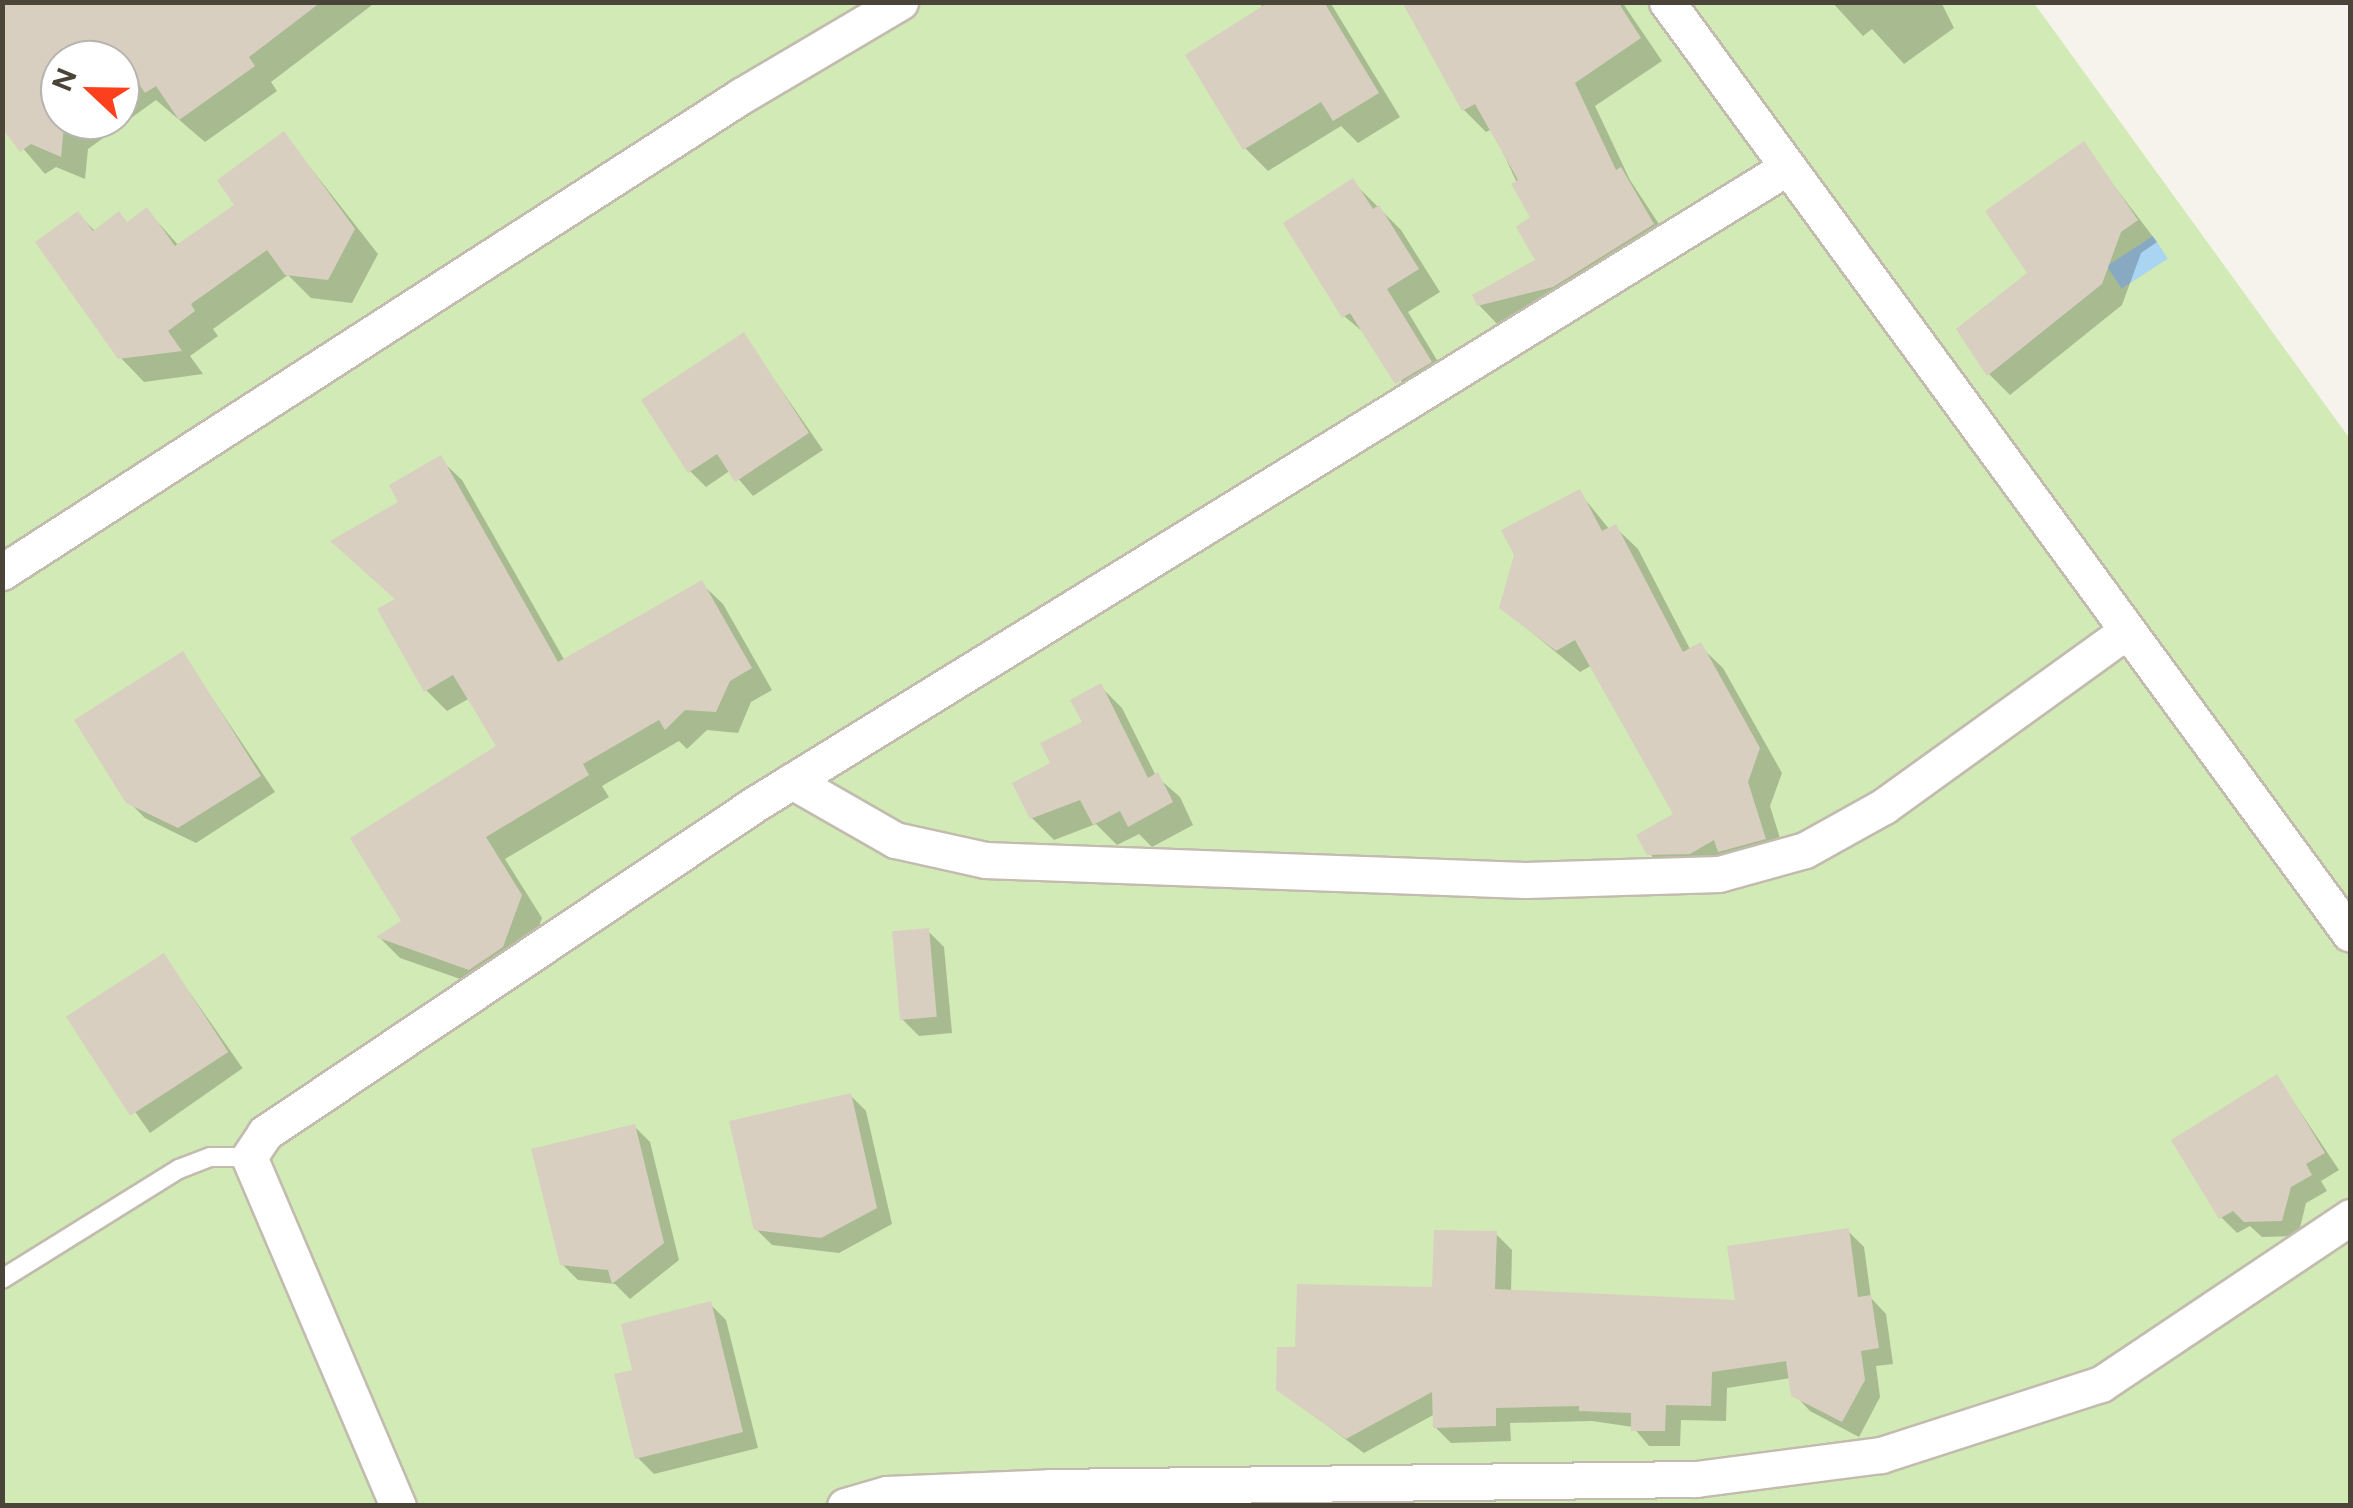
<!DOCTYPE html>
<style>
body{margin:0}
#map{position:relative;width:2353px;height:1508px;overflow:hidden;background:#f6f3ec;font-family:Figtree,sans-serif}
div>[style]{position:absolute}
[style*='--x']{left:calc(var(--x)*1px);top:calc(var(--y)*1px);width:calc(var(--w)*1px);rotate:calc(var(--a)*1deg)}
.green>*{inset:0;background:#d2eab5}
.water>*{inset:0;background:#a9d4f2;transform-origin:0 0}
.shadow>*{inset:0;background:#0003;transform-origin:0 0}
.building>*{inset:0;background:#d8cfc1;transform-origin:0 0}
.roads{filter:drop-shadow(2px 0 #c2bbae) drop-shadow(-2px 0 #c2bbae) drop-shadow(0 2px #c2bbae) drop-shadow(0 -2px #c2bbae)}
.service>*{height:18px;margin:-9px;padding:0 9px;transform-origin:9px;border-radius:9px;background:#fff}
.minor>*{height:35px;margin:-17.5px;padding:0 17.5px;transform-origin:17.5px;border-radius:17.5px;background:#fff}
span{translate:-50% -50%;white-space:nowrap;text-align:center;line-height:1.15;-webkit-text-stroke:10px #fff;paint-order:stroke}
.frame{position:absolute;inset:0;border:5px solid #4b4439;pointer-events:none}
.north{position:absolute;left:40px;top:40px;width:100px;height:100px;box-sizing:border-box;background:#fff;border:2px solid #b7b4b0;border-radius:50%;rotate:292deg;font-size:28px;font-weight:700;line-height:40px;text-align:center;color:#4b4439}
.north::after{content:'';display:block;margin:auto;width:35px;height:45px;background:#fc3f1d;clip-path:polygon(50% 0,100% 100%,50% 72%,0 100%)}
</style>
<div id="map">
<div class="green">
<div style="clip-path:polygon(evenodd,3px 3px,2034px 3px,2350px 439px,2350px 1505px,3px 1506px,3px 3px,60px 60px,120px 60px,120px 120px,60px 120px,60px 60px)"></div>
</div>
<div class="water">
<div style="left:2153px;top:236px;width:27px;height:55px;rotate:57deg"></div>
</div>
<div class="shadow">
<div style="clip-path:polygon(evenodd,103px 2px,376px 2px,271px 82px,277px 91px,205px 142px,156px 100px,88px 149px,85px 179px,56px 167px,45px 174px,2px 124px,103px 2px,60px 60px,120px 60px,120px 120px,60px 120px,60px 60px)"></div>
<div style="clip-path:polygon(1262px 2px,1330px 2px,1400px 117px,1358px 143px,1341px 126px,1268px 171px,1245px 148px)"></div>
<div style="clip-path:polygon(1622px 2px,1662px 61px,1595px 106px,1630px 180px,1674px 247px,1501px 328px,1479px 305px,1539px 261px,1533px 217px,1492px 129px,1486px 132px,1464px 110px,1407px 7px)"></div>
<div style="clip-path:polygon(1832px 2px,1941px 2px,1954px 28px,1904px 64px,1872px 29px,1863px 36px)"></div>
<div style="clip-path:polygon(284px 134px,378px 254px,352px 303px,311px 298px,288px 275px,213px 329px,218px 336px,190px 356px,203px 374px,144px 382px,120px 357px,78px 214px,96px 232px,128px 224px,147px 210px,179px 246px,238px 206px)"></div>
<div style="clip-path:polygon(2083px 145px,2157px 242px,2141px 253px,2122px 305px,2010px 395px,1989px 374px)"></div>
<div style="clip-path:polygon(1353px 182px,1401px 230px,1440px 292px,1408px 312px,1452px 385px,1419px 405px,1369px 337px,1344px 316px)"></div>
<div style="clip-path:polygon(744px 336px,823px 450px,753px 496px,731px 470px,706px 487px,690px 471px)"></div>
<div style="clip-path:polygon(440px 459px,462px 480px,565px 661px,701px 583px,723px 604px,772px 690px,751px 702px,738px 733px,707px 730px,687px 749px,679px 741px,602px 786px,609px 797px,505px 859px,542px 918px,524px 968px,492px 990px,400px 958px,380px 938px,405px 922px,499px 746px,470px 698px,447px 711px,426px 690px,398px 601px,402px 503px)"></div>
<div style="clip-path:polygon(1579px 492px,1610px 530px,1615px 527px,1638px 549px,1691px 651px,1700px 646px,1723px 668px,1782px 773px,1770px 806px,1787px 861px,1672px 877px,1649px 853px,1676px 815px,1592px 665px,1580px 672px,1502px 608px)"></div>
<div style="clip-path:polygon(183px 655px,275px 792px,196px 843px,145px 818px,128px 801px)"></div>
<div style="clip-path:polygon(1100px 686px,1122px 708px,1156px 776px,1180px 797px,1193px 825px,1152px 847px,1139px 834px,1117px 845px,1096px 824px,1054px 840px,1032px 818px,1054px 764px,1086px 723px)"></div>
<div style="clip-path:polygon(928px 931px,944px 947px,952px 1033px,919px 1036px,902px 1019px)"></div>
<div style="left:164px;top:956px;width:137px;height:113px;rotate:55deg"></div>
<div style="clip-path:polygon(2277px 1077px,2339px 1170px,2321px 1181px,2327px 1191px,2306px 1203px,2298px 1236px,2262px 1237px,2250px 1226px,2237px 1233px,2221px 1217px)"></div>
<div style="clip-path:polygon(850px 1095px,866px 1111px,892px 1224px,839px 1253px,772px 1245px,756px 1229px)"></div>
<div style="clip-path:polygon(634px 1126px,650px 1142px,679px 1260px,630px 1299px,615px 1284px,578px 1280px,562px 1264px)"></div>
<div style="clip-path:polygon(1848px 1231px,1864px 1247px,1871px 1298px,1886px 1314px,1893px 1364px,1876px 1366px,1880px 1397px,1859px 1437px,1810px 1411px,1794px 1394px,1791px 1378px,1727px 1388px,1726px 1421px,1681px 1420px,1680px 1446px,1649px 1446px,1633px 1427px,1592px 1421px,1510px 1423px,1511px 1441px,1451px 1443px,1435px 1427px,1435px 1414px,1364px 1453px,1278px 1389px,1298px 1350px,1434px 1290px,1496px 1234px,1512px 1250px,1511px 1293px,1738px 1303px)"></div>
<div style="clip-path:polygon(710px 1304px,726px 1320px,758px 1448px,654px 1474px,638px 1458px,635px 1372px)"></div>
</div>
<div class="building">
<div style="clip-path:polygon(2px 2px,321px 2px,249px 57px,255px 66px,179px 120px,156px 86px,145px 93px,133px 75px,120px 85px,120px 60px,60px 60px,60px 120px,71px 120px,64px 125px,61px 157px,31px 144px,20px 152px,2px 128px)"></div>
<div style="clip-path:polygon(1269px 2px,1324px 2px,1379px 93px,1333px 121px,1321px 102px,1243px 150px,1185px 55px)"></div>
<div style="clip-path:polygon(1402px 2px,1618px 2px,1641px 38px,1575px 83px,1616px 170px,1621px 167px,1654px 224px,1553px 287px,1477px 306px,1472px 295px,1535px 260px,1516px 227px,1530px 217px,1511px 184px,1518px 180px,1475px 104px,1462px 111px)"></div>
<div style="clip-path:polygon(284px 131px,355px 229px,328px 280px,285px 275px,267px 250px,191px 304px,195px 311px,168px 331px,182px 351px,118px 359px,35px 242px,78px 211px,93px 231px,119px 211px,127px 222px,147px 207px,175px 246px,234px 205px,217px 180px)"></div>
<div style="clip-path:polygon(2084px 141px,2138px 220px,2121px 232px,2102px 284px,1987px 376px,1956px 329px,2027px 273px,1985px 211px)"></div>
<div style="clip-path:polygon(1353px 178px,1373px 209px,1379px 205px,1419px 269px,1387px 289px,1432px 362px,1395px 384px,1350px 313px,1342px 318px,1283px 223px)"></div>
<div style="clip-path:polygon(744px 332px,809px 433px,735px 482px,717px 454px,688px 473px,641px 400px)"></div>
<div style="clip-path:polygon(441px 455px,558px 662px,702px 580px,752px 668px,730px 681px,716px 712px,685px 710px,665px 730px,659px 720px,583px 764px,589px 775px,486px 837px,522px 895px,503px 947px,469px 970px,376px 937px,401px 921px,350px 838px,496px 746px,453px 675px,424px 692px,377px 609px,395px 599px,330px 541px,398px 502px,389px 485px)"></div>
<div style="clip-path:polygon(1580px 489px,1602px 531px,1616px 524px,1683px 652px,1701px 642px,1760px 748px,1748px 782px,1766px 839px,1718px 852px,1714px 840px,1690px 854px,1647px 855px,1636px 835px,1673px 814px,1575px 640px,1556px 651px,1499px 608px,1514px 555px,1501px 530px)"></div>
<div style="clip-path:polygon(183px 651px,261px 776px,178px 828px,126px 803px,74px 720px)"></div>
<div style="clip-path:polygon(1101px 683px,1148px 778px,1158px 772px,1173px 802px,1128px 827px,1120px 811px,1093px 825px,1080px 800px,1030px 819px,1012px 783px,1050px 763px,1040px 743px,1082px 722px,1070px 700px)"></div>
<div style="left:929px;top:928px;width:89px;height:37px;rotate:85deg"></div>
<div style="left:164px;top:953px;width:118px;height:117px;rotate:57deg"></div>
<div style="clip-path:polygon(2277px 1074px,2325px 1153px,2306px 1164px,2312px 1175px,2291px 1187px,2282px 1221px,2244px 1222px,2233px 1211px,2219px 1219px,2171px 1140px)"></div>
<div style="clip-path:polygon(851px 1093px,877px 1208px,821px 1238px,754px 1230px,729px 1121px)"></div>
<div style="clip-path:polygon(635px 1124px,664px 1243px,612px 1284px,608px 1270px,560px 1265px,531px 1149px)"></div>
<div style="clip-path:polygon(1849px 1228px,1858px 1297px,1871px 1295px,1879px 1348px,1861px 1351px,1865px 1380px,1842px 1422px,1791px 1396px,1786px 1361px,1712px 1372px,1711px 1406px,1666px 1405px,1665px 1431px,1631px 1431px,1631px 1413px,1579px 1411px,1579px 1406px,1496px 1408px,1496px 1426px,1433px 1428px,1432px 1392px,1346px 1439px,1276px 1390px,1277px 1347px,1295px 1347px,1297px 1284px,1432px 1287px,1434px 1230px,1497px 1231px,1495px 1289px,1735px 1300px,1727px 1246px)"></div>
<div style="clip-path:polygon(711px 1301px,743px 1432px,635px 1459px,614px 1374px,632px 1370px,621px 1324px)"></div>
</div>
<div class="roads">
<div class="service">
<div style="--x:2;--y:1279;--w:208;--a:-31.9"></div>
<div style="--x:179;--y:1169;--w:33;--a:-21"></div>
<div style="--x:210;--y:1157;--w:39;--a:0"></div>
</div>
<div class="minor">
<div style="--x:1667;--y:2;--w:1155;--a:53.76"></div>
<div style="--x:2;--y:572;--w:879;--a:-32.79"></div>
<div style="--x:741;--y:96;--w:185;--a:-30.6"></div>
<div style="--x:792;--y:781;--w:119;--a:29.8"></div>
<div style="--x:895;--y:840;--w:92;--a:12.5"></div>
<div style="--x:985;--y:860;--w:540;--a:2.12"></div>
<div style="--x:1525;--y:880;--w:194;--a:-1.8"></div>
<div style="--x:1719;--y:874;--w:89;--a:-15.6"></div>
<div style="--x:1805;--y:850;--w:90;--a:-29.1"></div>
<div style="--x:1884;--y:806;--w:299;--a:-35.8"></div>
<div style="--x:398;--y:1506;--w:379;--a:-113.1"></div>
<div style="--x:249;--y:1157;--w:29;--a:-56"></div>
<div style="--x:265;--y:1133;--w:590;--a:-33.88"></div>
<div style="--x:755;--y:804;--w:1211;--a:-31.67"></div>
<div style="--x:845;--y:1506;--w:43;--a:-16.3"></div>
<div style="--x:886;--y:1494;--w:164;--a:-2.4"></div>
<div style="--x:1050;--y:1487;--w:646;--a:-0.71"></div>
<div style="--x:1696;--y:1479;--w:187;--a:-7.4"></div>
<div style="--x:1881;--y:1455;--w:231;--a:-17.9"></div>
<div style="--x:2101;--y:1384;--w:300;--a:-33.8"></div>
</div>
</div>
<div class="frame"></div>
<div class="north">N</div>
</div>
